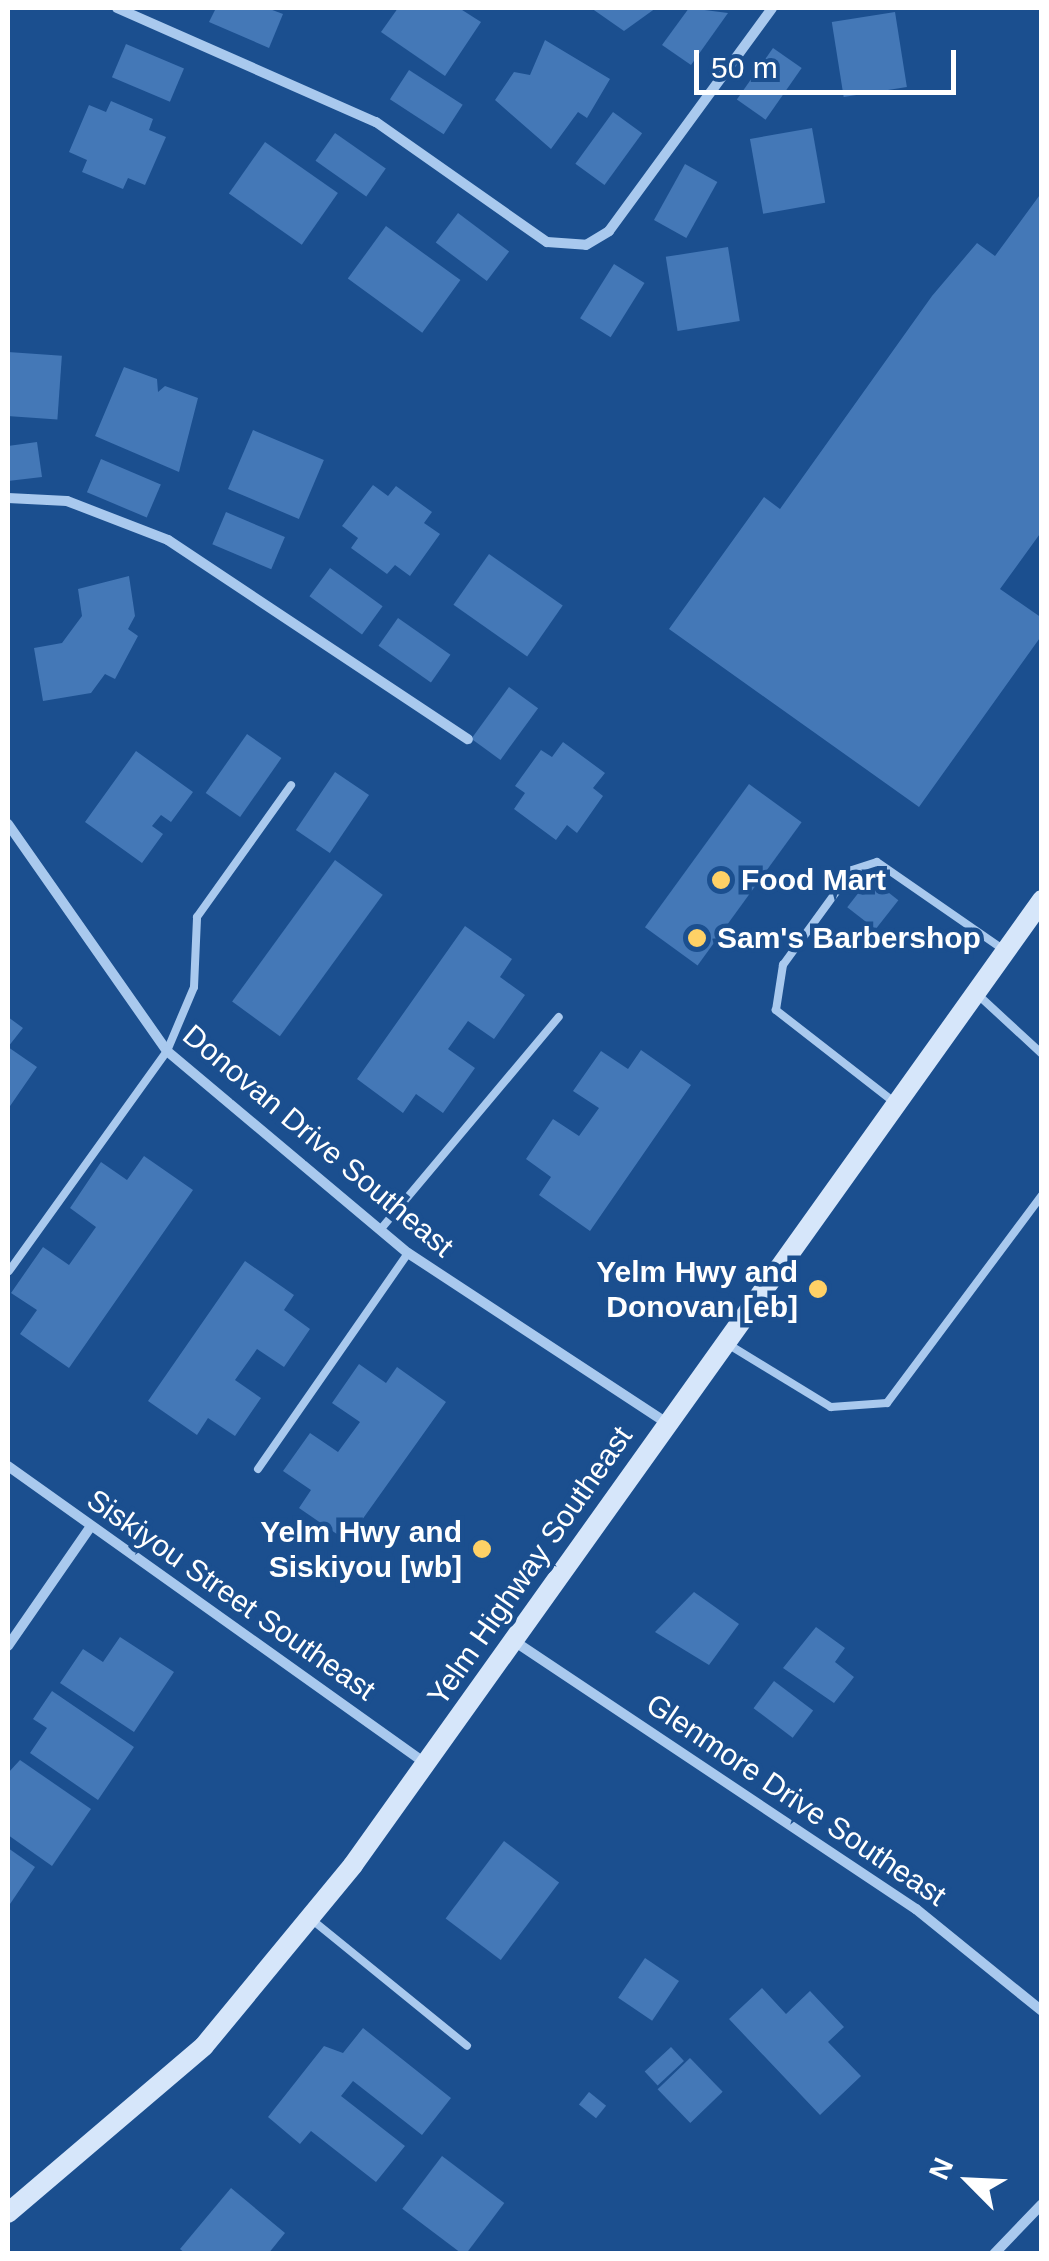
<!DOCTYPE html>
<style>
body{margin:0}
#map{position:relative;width:1049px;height:2261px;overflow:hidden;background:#1b4f8f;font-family:Helvetica,sans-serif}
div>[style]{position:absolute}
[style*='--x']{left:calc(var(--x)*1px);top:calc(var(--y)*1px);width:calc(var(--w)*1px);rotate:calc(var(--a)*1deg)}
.building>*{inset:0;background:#4478b7;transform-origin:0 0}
.service>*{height:8px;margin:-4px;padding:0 4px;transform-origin:4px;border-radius:4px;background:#a9c9ee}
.minor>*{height:10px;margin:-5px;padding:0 5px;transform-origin:5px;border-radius:5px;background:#a9c9ee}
.secondary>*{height:20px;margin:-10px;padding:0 10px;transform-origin:10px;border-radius:10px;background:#d6e6fa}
.dots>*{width:28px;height:28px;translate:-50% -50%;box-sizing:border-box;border:5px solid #1b4f8f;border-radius:50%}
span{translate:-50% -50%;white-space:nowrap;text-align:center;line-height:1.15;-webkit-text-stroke:9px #1b4f8f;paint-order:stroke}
.poi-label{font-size:30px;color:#fff;font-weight:700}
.left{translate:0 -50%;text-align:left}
.right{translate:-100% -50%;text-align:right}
.street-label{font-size:30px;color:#fff}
.frame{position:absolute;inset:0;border:10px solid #fff;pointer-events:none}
.north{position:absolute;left:919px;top:2131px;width:100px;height:100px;-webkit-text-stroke:8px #1b4f8f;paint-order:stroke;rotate:294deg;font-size:28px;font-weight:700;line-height:40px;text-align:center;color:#fff}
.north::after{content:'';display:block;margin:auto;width:35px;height:45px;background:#fff;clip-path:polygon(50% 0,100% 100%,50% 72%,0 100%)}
.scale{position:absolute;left:694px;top:50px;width:262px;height:45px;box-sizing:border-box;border:5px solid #fff;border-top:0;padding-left:12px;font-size:30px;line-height:35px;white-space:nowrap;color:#fff;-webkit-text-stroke:8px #1b4f8f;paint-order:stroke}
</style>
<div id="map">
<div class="building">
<div style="clip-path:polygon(216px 8px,267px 8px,283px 14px,269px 48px,209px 22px)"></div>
<div style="clip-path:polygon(398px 8px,459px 8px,481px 22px,445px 76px,381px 32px)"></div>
<div style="clip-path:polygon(591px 8px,656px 8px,624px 31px)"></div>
<div style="clip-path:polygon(689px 8px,728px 13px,691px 65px,662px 45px)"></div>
<div style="left:895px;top:12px;width:76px;height:64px;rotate:81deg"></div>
<div style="clip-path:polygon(545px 40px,610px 79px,587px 118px,578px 112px,551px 149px,495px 100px,514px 72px,530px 75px)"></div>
<div style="left:126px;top:44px;width:63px;height:36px;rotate:23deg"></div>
<div style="left:773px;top:48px;width:35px;height:63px;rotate:35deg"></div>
<div style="left:409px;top:70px;width:64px;height:35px;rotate:33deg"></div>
<div style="clip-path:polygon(111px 101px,153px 119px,149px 130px,166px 137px,145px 185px,128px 178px,123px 189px,82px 172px,87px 160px,69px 152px,89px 105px,106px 112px)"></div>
<div style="left:613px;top:112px;width:36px;height:64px;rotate:36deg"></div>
<div style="left:812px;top:128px;width:76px;height:63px;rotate:80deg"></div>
<div style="left:335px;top:133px;width:62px;height:34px;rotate:35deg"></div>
<div style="left:265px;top:142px;width:89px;height:63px;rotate:35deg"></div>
<div style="left:685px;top:164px;width:37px;height:64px;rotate:29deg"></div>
<div style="clip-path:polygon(1042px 192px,1042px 531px,1000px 589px,1042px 618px,1042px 635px,919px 807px,669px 629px,764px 497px,780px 509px,932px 296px,977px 243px,995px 256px)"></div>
<div style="left:458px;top:213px;width:64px;height:37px;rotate:37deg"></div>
<div style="left:386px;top:226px;width:92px;height:65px;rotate:36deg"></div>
<div style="left:728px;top:247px;width:75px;height:63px;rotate:81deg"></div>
<div style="left:614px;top:264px;width:36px;height:64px;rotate:32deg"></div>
<div style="left:8px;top:352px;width:54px;height:64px;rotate:4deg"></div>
<div style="clip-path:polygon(124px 367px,157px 379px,158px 392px,165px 386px,198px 398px,179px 472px,95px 436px)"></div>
<div style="left:253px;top:430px;width:77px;height:64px;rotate:23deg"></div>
<div style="clip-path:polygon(37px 442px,42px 477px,8px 481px,8px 446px)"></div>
<div style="left:101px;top:459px;width:65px;height:36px;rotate:23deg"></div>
<div style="clip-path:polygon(373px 485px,388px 496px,396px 486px,432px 512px,424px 523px,440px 534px,410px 576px,395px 565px,387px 574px,351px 548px,358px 538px,342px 526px)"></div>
<div style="left:226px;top:512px;width:64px;height:35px;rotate:23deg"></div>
<div style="left:489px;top:554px;width:90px;height:62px;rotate:35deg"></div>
<div style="left:330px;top:568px;width:65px;height:35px;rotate:36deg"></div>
<div style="clip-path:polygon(129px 576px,135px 616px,128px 629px,138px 636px,115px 679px,105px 674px,91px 693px,43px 701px,34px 648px,62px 643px,82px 616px,78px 589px)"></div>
<div style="left:398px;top:618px;width:64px;height:34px;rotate:35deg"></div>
<div style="left:509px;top:687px;width:36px;height:64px;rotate:36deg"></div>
<div style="left:247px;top:734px;width:42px;height:72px;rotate:35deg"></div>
<div style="clip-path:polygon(563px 742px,605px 773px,593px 788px,603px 796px,577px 833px,567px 825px,556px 840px,514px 809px,525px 793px,515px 786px,541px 750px,552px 757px)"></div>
<div style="clip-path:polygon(136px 751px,193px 792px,171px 822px,161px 815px,152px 826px,163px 834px,142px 863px,85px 822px)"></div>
<div style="left:335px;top:772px;width:41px;height:70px;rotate:34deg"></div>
<div style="left:749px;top:784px;width:65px;height:177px;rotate:36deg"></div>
<div style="left:335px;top:860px;width:59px;height:175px;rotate:36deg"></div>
<div style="left:870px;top:878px;width:36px;height:37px;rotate:38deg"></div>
<div style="clip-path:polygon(465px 926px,512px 959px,500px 977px,525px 995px,494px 1039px,468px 1021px,448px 1049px,475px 1068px,443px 1113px,416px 1094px,403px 1113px,357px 1079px)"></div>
<div style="clip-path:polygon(8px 1017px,23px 1028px,8px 1047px,37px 1067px,8px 1109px)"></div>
<div style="clip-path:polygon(641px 1050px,691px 1085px,590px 1231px,539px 1195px,551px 1177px,526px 1159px,553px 1119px,579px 1136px,599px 1108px,573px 1091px,601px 1051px,628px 1069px)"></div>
<div style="clip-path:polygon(144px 1156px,193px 1190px,69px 1368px,20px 1334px,37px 1310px,11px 1293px,43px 1247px,69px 1265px,96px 1227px,70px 1208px,101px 1162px,127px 1180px)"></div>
<div style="clip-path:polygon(245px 1261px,294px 1295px,284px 1310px,310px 1329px,284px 1367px,257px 1349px,235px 1380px,261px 1398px,235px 1436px,208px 1418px,197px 1435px,148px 1401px)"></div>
<div style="clip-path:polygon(359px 1364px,386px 1383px,397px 1367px,446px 1402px,347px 1541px,299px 1508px,311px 1490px,283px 1471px,310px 1433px,338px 1452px,360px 1422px,332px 1403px)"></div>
<div style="clip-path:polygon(694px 1592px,739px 1624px,709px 1665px,655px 1632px)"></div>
<div style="clip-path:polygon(816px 1627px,845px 1648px,835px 1662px,854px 1677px,834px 1703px,783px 1668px)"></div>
<div style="clip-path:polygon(120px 1637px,174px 1672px,134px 1732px,60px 1683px,83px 1649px,103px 1662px)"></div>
<div style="left:774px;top:1681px;width:49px;height:34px;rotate:37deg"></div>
<div style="clip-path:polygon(52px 1691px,134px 1747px,98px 1800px,30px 1753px,47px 1728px,33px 1719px)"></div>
<div style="clip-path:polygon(20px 1760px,91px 1809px,52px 1866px,8px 1835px,8px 1773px)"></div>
<div style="left:504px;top:1841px;width:69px;height:97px;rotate:37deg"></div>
<div style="clip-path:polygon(8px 1848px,35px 1867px,8px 1907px)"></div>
<div style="left:645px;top:1958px;width:41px;height:48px;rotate:34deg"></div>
<div style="clip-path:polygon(762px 1988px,786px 2014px,810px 1991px,844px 2027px,828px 2042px,861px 2076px,820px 2115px,729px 2019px)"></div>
<div style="clip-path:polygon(363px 2028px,451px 2098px,422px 2135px,353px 2081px,341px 2096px,405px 2146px,376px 2182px,311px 2131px,300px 2144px,268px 2117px,324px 2046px,343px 2053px)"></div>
<div style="left:671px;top:2047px;width:19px;height:36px;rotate:47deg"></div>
<div style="left:690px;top:2058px;width:47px;height:45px;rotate:46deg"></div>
<div style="left:589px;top:2092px;width:22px;height:16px;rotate:39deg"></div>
<div style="left:442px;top:2156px;width:78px;height:66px;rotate:37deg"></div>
<div style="clip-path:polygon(231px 2188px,285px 2233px,268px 2254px,186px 2254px,180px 2249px)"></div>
</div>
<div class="service">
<div style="--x:976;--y:993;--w:90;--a:42.7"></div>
<div style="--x:894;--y:1102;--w:150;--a:-142.1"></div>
<div style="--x:776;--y:1010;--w:46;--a:-81.2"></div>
<div style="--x:783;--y:965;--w:117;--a:-54"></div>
<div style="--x:852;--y:870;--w:26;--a:-18"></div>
<div style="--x:877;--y:862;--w:155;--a:34.7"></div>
<div style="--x:380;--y:1230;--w:278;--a:-50"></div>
<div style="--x:9;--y:1271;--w:271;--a:-54.3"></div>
<div style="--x:167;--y:1051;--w:69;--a:-67.1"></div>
<div style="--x:194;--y:987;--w:70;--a:-87.5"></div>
<div style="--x:197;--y:917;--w:162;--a:-54.5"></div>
<div style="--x:726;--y:1343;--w:123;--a:31.4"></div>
<div style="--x:831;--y:1407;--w:56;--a:-4.1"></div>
<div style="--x:887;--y:1403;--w:259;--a:-53.3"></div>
<div style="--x:258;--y:1469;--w:263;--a:-55.2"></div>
<div style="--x:311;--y:1919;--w:201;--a:39.1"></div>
</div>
<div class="minor">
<div style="--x:117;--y:8;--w:283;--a:23.8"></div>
<div style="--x:376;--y:122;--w:209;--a:35.1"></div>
<div style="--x:547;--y:242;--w:39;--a:4"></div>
<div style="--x:586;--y:245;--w:27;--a:-31"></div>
<div style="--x:609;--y:231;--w:276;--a:-53.8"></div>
<div style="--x:8;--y:498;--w:59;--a:2.9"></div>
<div style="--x:67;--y:501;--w:108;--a:21.1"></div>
<div style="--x:168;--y:540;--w:360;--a:33.6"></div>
<div style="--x:8;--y:824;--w:277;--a:55"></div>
<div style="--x:167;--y:1051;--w:314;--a:40"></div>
<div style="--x:408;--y:1253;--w:311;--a:33.3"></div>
<div style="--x:8;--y:1466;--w:512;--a:35.46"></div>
<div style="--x:514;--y:1641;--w:483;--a:33.7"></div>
<div style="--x:916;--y:1909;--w:162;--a:39"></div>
<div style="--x:8;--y:1646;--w:146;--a:-55.3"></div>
<div style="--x:994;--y:2254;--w:69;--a:-46.2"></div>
</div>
<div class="secondary">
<div style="--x:8;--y:2213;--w:257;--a:-40.4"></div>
<div style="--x:204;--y:2046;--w:234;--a:-50.5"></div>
<div style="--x:353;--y:1865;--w:1186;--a:-54.47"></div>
</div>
<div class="dots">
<div style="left:721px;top:880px;background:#ffd166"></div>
<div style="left:697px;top:938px;background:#ffd166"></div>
<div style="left:818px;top:1289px;background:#ffd166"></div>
<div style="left:482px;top:1549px;background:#ffd166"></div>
</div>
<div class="poi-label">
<span class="left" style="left:741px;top:880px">Food Mart</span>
<span class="left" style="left:717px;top:938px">Sam's Barbershop</span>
<span class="right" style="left:798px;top:1289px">Yelm Hwy and<br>Donovan [eb]</span>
<span class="right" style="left:462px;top:1549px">Yelm Hwy and<br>Siskiyou [wb]</span>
</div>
<div class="street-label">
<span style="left:318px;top:1141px;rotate:40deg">Donovan Drive Southeast</span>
<span style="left:530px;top:1566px;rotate:-55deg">Yelm Highway Southeast</span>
<span style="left:231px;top:1595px;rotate:35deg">Siskiyou Street Southeast</span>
<span style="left:796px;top:1800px;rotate:34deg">Glenmore Drive Southeast</span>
</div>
<div class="frame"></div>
<div class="north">N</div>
<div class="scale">50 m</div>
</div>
